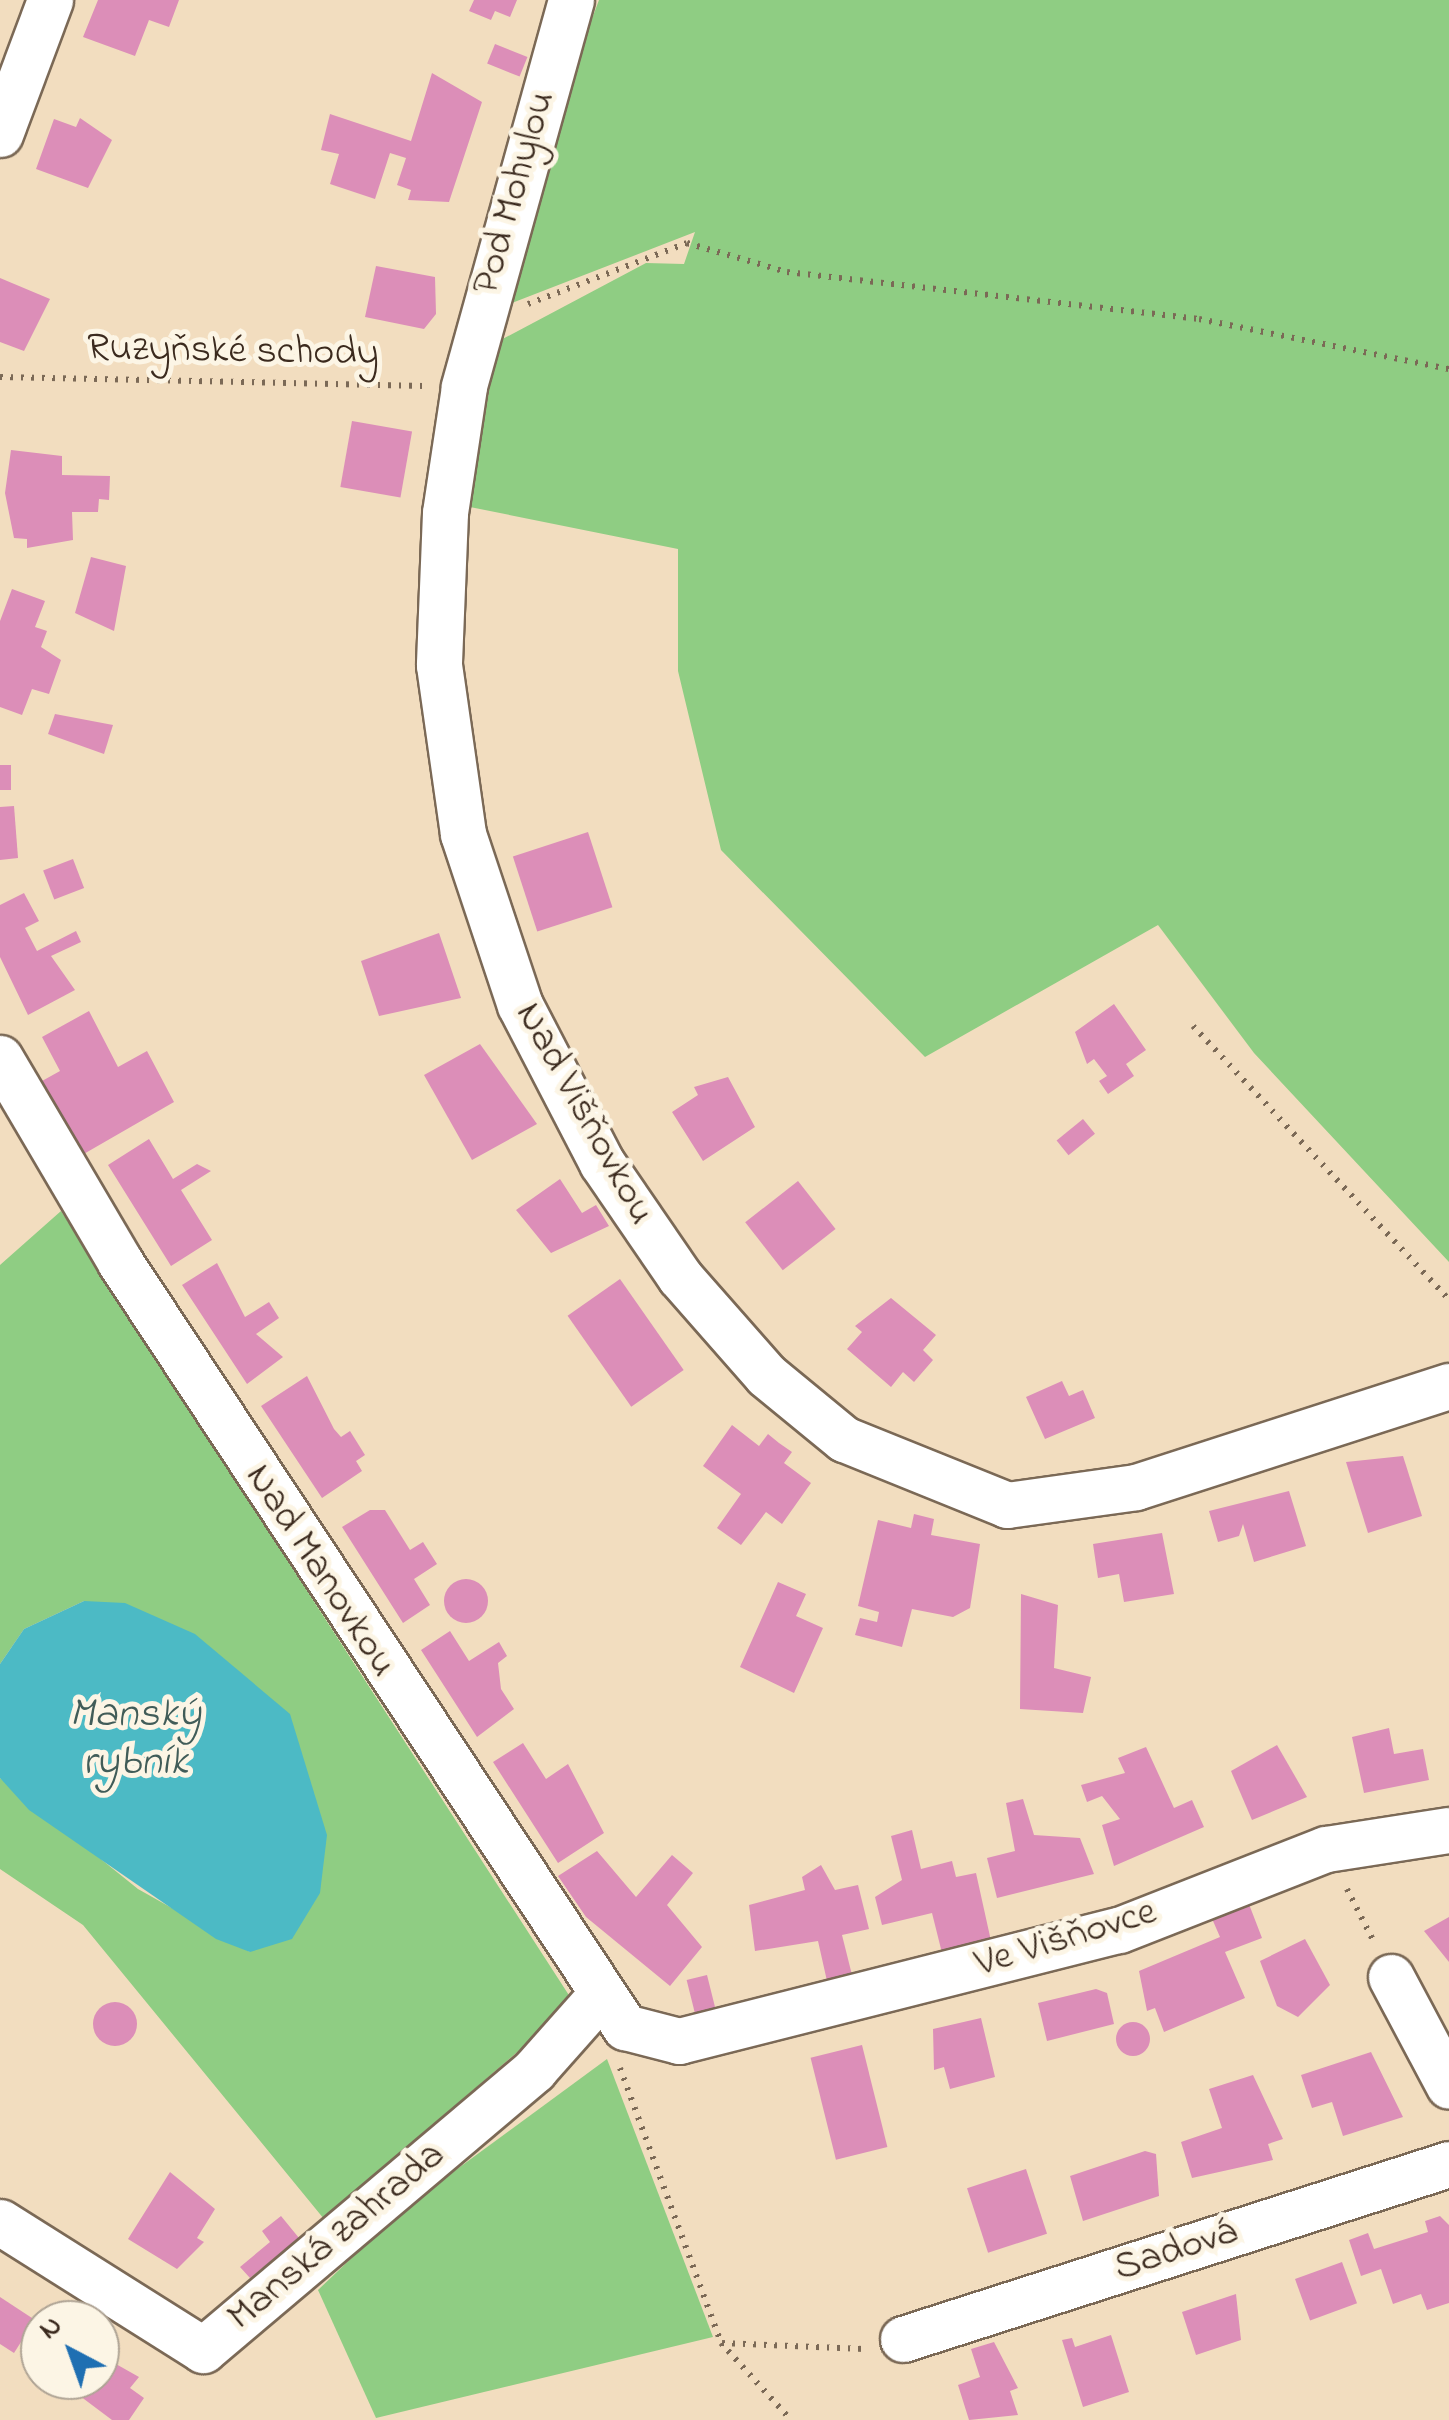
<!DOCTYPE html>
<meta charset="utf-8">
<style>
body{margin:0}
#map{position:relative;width:1449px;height:2420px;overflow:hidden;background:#f2ddbf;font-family:"Indie Flower",sans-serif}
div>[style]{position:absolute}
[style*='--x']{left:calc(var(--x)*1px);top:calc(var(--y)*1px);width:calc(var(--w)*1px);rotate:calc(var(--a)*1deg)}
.green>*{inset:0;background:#8fcd83}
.water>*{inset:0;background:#4cbac5}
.building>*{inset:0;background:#dc8eb8;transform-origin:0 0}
.round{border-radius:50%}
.path>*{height:6px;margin-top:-3px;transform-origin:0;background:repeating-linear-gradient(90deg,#7b6956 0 2.5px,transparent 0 10.5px)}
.roads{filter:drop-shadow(2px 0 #7b6956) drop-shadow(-2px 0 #7b6956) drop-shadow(0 2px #7b6956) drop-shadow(0 -2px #7b6956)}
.minor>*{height:45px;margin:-22.5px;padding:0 22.5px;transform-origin:22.5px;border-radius:22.5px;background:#fff}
span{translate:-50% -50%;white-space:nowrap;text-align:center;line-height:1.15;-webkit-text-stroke:10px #fcf5e5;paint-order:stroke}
.street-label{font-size:40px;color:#3b2a1e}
.water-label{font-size:42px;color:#415c58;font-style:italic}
.north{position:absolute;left:20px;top:2300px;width:100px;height:100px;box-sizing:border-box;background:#fcf5e5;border:2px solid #afa495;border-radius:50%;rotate:319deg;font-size:28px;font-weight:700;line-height:40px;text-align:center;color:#3b2a1e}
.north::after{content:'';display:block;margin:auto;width:35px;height:45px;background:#1f6fb2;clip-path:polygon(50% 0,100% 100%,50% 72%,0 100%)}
</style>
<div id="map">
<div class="green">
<div style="clip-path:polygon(599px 0,1449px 0,1449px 1262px,1254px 1053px,1158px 925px,925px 1057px,721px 850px,678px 671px,678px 549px,470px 507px,497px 342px,646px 263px,684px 264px,695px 232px,507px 305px,553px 122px)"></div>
<div style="clip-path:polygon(61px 1211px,574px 2003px,324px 2219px,83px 1925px,0 1869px,0 1778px,138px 1889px,250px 1952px,84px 1601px,24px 1629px,0 1664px,0 1265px)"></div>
<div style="clip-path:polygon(607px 2059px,713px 2337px,376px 2418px,318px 2290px,404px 2208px)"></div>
</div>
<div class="water">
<div style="clip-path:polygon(84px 1601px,125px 1603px,195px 1634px,290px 1714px,327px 1835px,320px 1893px,292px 1939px,250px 1952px,216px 1939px,29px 1810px,0 1778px,0 1664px,24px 1629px)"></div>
</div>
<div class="building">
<div style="clip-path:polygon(98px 0,179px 0,169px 27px,149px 20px,135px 56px,83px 37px)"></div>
<div style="clip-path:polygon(474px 0,517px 0,510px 17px,495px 11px,491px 20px,469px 11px)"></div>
<div style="left:495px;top:44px;width:35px;height:21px;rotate:22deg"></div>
<div style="clip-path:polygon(432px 73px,482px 102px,449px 202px,408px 200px,411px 190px,397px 185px,406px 158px,390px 153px,375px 199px,330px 184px,339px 154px,321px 150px,330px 114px,411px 141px)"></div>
<div style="clip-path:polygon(80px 118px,112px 140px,88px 188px,36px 169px,54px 119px,76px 127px)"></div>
<div style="clip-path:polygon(376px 266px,435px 277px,436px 314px,424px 329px,365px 317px)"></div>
<div style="clip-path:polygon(0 278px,50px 299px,24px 351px,0 342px)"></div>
<div style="left:352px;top:421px;width:61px;height:67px;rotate:10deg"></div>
<div style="clip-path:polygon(11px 450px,62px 456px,62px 475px,110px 476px,109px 500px,99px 499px,98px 512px,72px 512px,73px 540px,27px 548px,27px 539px,14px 538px,5px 493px)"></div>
<div style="clip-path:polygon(91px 557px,126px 566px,114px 631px,75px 613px)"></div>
<div style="clip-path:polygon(12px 589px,45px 601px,35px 627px,47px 631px,41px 647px,61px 660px,49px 694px,32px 689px,22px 715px,0 707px,0 621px)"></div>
<div style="clip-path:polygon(55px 714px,113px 725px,104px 754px,48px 734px)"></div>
<div style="left:0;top:765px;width:11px;height:25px"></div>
<div style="clip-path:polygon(14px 806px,18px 858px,0 860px,0 807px)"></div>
<div style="left:588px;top:832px;width:79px;height:79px;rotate:72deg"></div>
<div style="left:73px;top:859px;width:31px;height:32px;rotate:69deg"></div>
<div style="clip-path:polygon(24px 893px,39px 921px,25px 928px,37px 951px,76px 931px,81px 942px,51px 956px,75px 990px,28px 1015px,0 957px,0 905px)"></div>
<div style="clip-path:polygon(439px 933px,461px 998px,379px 1016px,361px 961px)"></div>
<div style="clip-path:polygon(1114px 1004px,1146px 1050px,1126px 1064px,1134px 1076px,1108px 1094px,1099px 1081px,1107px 1076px,1094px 1059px,1087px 1064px,1075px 1032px)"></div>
<div style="clip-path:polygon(89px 1011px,118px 1067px,147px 1051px,174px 1102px,82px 1155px,42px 1081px,60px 1071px,42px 1037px)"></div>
<div style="clip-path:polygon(480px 1044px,537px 1124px,472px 1160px,424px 1075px)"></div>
<div style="clip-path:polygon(728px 1077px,755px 1127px,703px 1161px,672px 1112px,698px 1095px,694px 1087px)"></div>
<div style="left:1083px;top:1119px;width:19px;height:34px;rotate:51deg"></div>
<div style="clip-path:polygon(149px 1139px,173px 1179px,197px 1164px,211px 1171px,181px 1190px,212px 1240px,171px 1266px,108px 1165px)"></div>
<div style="clip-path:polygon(560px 1179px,582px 1213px,596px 1205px,609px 1226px,551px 1253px,516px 1210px)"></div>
<div style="left:798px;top:1181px;width:61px;height:67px;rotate:52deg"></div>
<div style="clip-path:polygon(217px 1263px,245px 1317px,269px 1302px,279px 1318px,256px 1334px,283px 1357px,247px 1384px,182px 1285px)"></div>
<div style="left:620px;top:1279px;width:111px;height:64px;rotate:55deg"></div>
<div style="clip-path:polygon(891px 1298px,936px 1335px,923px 1350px,933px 1360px,914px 1382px,903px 1372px,891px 1387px,847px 1349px,862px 1332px,855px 1326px)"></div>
<div style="clip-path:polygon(307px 1376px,334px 1429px,341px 1437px,350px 1431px,365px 1455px,356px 1461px,362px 1471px,322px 1498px,261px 1406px)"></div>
<div style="clip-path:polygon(1062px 1381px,1069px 1396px,1083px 1390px,1095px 1418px,1045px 1439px,1026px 1397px)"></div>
<div style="clip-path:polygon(732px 1425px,759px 1446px,768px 1434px,779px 1443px,792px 1452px,784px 1463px,811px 1483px,782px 1524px,766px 1512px,741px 1545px,717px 1528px,741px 1494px,703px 1466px)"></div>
<div style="clip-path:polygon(1403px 1456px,1422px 1516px,1368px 1533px,1346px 1462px)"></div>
<div style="clip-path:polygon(1289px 1491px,1306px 1546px,1254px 1562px,1243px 1524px,1239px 1536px,1218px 1542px,1209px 1511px)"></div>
<div style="clip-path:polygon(370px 1510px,385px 1510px,410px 1550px,423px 1542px,437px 1564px,414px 1579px,430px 1605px,403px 1623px,342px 1527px)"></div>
<div style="clip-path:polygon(914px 1514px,934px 1519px,931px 1535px,980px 1544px,970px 1608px,953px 1617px,912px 1609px,902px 1647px,855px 1635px,860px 1618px,877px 1622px,879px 1612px,858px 1606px,878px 1520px,911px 1528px)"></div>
<div style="clip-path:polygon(1162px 1533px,1174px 1594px,1124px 1602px,1119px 1574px,1098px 1578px,1093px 1544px)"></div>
<div class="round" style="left:444px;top:1579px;width:44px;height:44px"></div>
<div style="clip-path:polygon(778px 1582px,806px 1594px,796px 1616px,823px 1628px,794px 1693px,740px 1667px)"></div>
<div style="clip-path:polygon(1021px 1594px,1058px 1605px,1054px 1668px,1091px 1677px,1083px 1713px,1020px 1709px)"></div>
<div style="clip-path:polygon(450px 1631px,469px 1661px,499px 1642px,507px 1656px,498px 1663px,501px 1689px,514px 1709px,477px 1737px,421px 1650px)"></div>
<div style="clip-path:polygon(1389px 1728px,1394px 1754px,1423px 1749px,1429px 1780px,1364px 1793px,1352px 1737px)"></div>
<div style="clip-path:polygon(523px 1743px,546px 1779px,568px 1764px,604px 1833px,558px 1863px,493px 1762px)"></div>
<div style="clip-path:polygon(1277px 1745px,1307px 1797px,1252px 1820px,1231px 1771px)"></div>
<div style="clip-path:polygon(1146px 1747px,1174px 1808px,1192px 1800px,1204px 1827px,1114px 1866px,1102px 1825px,1120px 1819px,1102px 1796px,1087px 1802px,1081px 1785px,1125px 1773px,1118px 1758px)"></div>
<div style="clip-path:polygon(1023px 1799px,1034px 1835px,1080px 1838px,1094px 1874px,997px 1898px,987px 1858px,1015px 1851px,1006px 1803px)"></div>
<div style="clip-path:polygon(912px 1830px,921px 1869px,952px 1861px,956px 1877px,976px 1873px,991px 1941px,942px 1953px,932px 1913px,882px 1925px,875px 1897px,902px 1880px,891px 1836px)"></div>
<div style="clip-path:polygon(597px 1851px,636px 1897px,672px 1855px,693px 1873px,667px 1905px,702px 1947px,670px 1986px,586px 1917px,558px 1876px)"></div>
<div style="clip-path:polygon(821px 1865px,835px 1890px,858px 1885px,869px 1929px,842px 1935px,852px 1975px,827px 1981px,818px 1941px,755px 1951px,749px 1905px,805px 1890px,802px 1877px)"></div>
<div style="clip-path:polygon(1247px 1899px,1262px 1938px,1225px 1952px,1245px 1998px,1164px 2032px,1155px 2008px,1147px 2011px,1139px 1971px,1220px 1937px,1210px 1914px)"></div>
<div style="clip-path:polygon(1449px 1917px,1449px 1962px,1424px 1931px)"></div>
<div style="clip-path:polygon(1305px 1939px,1330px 1985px,1298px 2017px,1277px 2006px,1260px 1961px)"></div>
<div style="left:707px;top:1975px;width:34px;height:21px;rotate:76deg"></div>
<div style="clip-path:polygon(1096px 1989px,1107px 1993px,1114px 2024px,1047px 2041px,1038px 2003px)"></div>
<div class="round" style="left:93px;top:2002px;width:44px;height:44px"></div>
<div style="clip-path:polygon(981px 2018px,995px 2077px,950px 2089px,944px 2067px,934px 2070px,933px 2029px)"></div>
<div class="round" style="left:1116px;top:2022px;width:34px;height:34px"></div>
<div style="left:862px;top:2045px;width:105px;height:53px;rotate:76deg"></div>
<div style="clip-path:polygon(1371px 2052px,1403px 2117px,1343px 2136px,1332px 2102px,1312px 2108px,1301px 2075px)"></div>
<div style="clip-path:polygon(1253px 2075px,1283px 2139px,1268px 2144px,1273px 2160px,1192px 2178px,1181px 2142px,1222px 2128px,1209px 2089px)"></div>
<div style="clip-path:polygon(1145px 2151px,1156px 2154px,1159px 2196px,1083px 2221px,1070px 2176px)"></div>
<div style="left:1026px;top:2169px;width:68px;height:62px;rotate:72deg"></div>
<div style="clip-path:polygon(170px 2172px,215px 2209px,197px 2238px,204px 2242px,177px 2269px,128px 2239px)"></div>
<div style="clip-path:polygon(281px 2216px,299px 2238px,250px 2278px,240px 2267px,270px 2242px,262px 2231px)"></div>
<div style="clip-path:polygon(1440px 2216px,1449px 2225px,1449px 2303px,1427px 2310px,1421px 2294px,1393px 2304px,1381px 2269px,1361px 2276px,1349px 2240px,1368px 2233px,1374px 2249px,1428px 2232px,1425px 2221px)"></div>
<div style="left:1342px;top:2262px;width:44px;height:50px;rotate:70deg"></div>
<div style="clip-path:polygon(1236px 2294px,1241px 2340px,1196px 2355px,1182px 2312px)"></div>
<div style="clip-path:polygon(0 2297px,35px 2320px,14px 2353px,0 2344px)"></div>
<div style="clip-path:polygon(1111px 2335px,1129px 2392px,1083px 2407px,1062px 2340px,1072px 2338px,1075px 2347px)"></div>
<div style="clip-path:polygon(994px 2342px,1018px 2388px,1010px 2391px,1018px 2415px,969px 2420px,958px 2385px,980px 2377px,971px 2349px)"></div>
<div style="clip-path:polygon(100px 2355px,139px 2377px,130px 2388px,144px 2398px,129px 2420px,112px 2420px,68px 2387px,100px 2380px)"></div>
</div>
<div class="path">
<div style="--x:528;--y:304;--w:170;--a:-21"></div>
<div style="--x:687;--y:243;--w:104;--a:16.2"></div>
<div style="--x:787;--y:272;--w:415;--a:6.5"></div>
<div style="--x:1199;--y:319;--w:255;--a:11.3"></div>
<div style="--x:0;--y:377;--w:424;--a:1.2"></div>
<div style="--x:1193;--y:1026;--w:375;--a:46.9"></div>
<div style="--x:1347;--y:1889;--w:57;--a:63"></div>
<div style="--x:620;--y:2068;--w:293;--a:69.8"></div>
<div style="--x:721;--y:2343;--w:104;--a:47.7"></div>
<div style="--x:722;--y:2343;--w:142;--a:2.4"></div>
</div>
<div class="roads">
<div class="minor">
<div style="--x:571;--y:0;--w:402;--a:105.5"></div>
<div style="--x:464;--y:387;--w:127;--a:98.6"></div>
<div style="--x:445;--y:513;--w:152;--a:92.3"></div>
<div style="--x:439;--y:665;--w:171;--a:81.9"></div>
<div style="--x:463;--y:834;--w:180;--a:71.6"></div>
<div style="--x:520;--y:1005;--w:178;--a:62.6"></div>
<div style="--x:602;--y:1163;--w:138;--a:55.6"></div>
<div style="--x:680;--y:1277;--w:130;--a:48.7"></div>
<div style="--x:766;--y:1375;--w:101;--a:39.4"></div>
<div style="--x:844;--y:1439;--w:176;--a:22"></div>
<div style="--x:1007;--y:1505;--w:130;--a:-7.9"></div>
<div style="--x:1136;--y:1487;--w:329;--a:-17.9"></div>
<div style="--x:0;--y:134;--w:143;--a:-69.5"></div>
<div style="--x:0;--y:1058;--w:237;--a:59.5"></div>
<div style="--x:120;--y:1262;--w:917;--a:56.57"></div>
<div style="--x:625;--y:2027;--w:56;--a:14.5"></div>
<div style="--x:679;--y:2041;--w:454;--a:-14.2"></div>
<div style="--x:1119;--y:1930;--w:222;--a:-21.4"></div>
<div style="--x:1326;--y:1849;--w:124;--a:-8.8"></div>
<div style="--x:1391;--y:1977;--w:123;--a:62"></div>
<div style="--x:0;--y:2222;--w:240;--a:32.2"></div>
<div style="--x:203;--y:2350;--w:434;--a:-40.2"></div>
<div style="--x:534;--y:2070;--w:96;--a:-48.4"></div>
<div style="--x:903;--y:2339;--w:573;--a:-17.77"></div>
</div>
</div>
<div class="street-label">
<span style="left:515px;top:193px;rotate:-74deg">Pod Mohylou</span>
<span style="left:233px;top:352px;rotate:1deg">Ruzyňské schody</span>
<span style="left:584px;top:1114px;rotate:61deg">Nad Višňovkou</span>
<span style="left:320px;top:1571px;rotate:57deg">Nad Manovkou</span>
<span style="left:1066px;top:1939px;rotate:-17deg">Ve Višňovce</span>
<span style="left:337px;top:2237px;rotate:-40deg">Manská zahrada</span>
<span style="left:1176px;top:2251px;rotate:-18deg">Sadová</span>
</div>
<div class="water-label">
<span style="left:135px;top:1739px">Manský<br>rybník</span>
</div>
<div class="north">N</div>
</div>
